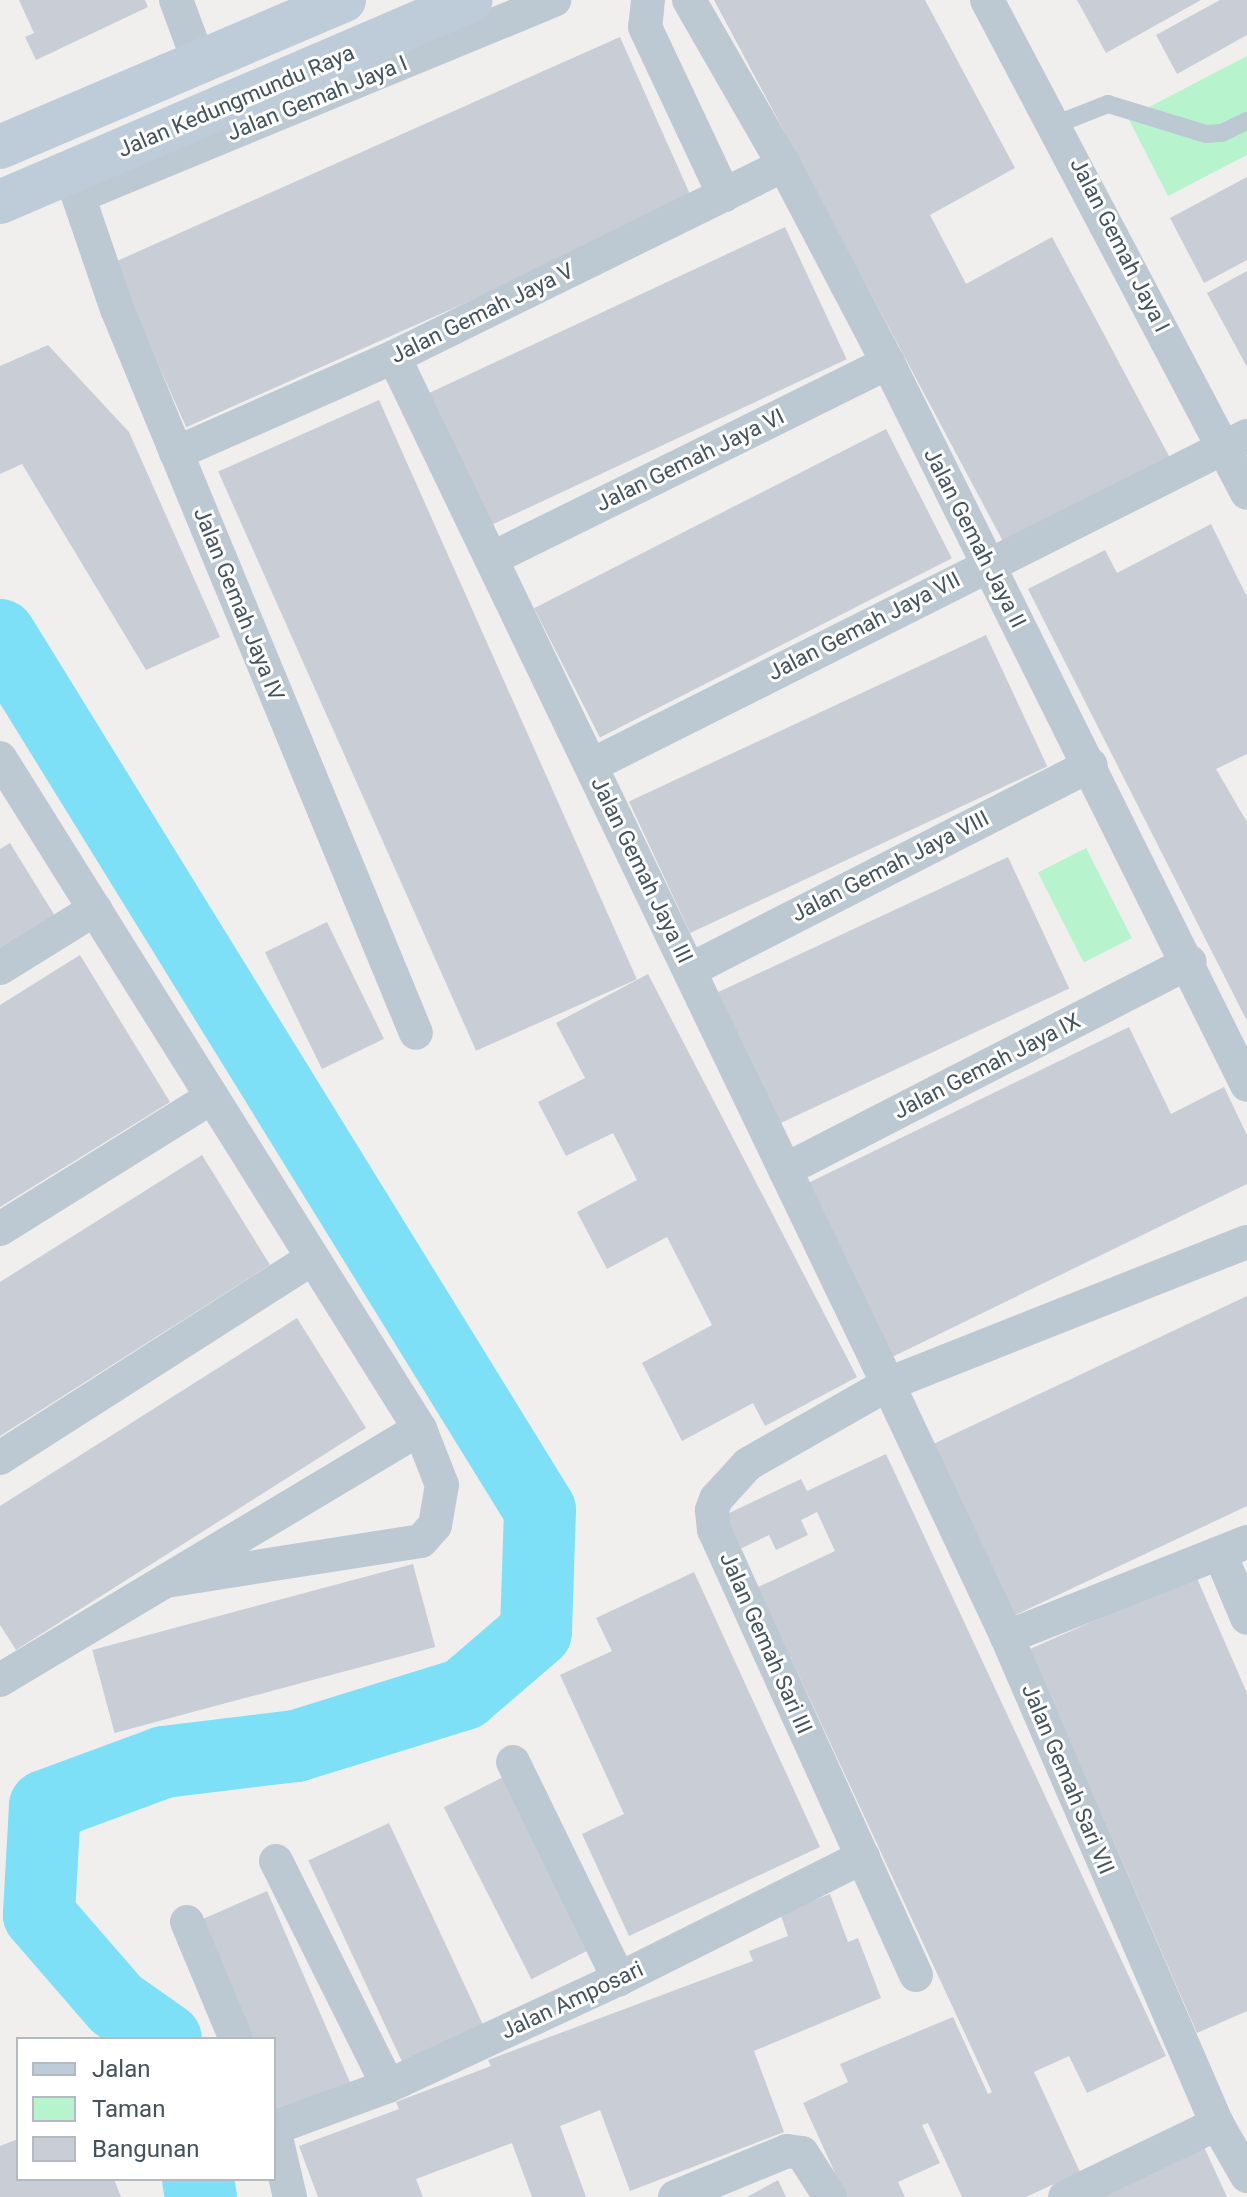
<!DOCTYPE html>
<style>
body{margin:0}
#map{position:relative;width:1247px;height:2197px;overflow:hidden;background:#f1eeee;font-family:Roboto,sans-serif}
div>[style]{position:absolute}
[style*='--x']{left:calc(var(--x)*1px);top:calc(var(--y)*1px);width:calc(var(--w)*1px);rotate:calc(var(--a)*1deg)}
.green>*{inset:0;background:#b7f4cd;transform-origin:0 0}
.river>*{height:72px;margin:-36px;padding:0 36px;transform-origin:36px;border-radius:36px;background:#7ee0f7}
.building>*{inset:0;background:#c9cdd5;transform-origin:0 0}
.lane>*{height:18px;margin:-9px;padding:0 9px;transform-origin:9px;border-radius:9px;background:#bdc9d2}
.street>*{height:34px;margin:-17px;padding:0 17px;transform-origin:17px;border-radius:17px;background:#bdc9d2}
.secondary>*{height:44px;margin:-22px;padding:0 22px;transform-origin:22px;border-radius:22px;background:#beccda}
span{translate:-50% -50%;white-space:nowrap;text-align:center;line-height:1.15;-webkit-text-stroke:6px #fff;paint-order:stroke}
.street-label{font-size:22px;color:#44525e}
.legend{position:absolute;left:16px;top:2037px;width:260px;height:144px;box-sizing:border-box;background:#fff;border:2px solid #b4babf;margin:0;padding:10px 14px;list-style:none;font-size:24px;color:#44525e}
.legend li{display:flex;align-items:center;gap:16px;height:40px}
.legend b{width:40px;border:2px solid #b4babf}
</style>
<div id="map">
<div class="green">
<div style="clip-path:polygon(1247px 56px,1247px 155px,1168px 196px,1128px 118px)"></div>
<div style="left:1086px;top:848px;width:101px;height:54px;rotate:63deg"></div>
</div>
<div class="river">
<div style="--x:0;--y:635;--w:1028;--a:58.32"></div>
<div style="--x:540;--y:1510;--w:122;--a:91.9"></div>
<div style="--x:536;--y:1632;--w:95;--a:139.3"></div>
<div style="--x:464;--y:1694;--w:176;--a:162.8"></div>
<div style="--x:296;--y:1746;--w:133;--a:173.1"></div>
<div style="--x:164;--y:1762;--w:127;--a:159.7"></div>
<div style="--x:45;--y:1806;--w:109;--a:93.2"></div>
<div style="--x:39;--y:1915;--w:118;--a:49.1"></div>
<div style="--x:116;--y:2004;--w:61;--a:35"></div>
<div style="--x:198;--y:2179;--w:18;--a:81"></div>
</div>
<div class="building">
<div style="clip-path:polygon(19px 0,145px 0,148px 7px,36px 60px,25px 37px,34px 33px)"></div>
<div style="clip-path:polygon(714px 0,925px 0,1015px 168px,930px 215px,963px 278px,966px 284px,1052px 237px,1170px 458px,1006px 547px)"></div>
<div style="clip-path:polygon(1077px 0,1201px 0,1106px 53px)"></div>
<div style="clip-path:polygon(1220px 0,1247px 0,1247px 35px,1177px 74px,1156px 35px)"></div>
<div style="left:620px;top:37px;width:180px;height:555px;rotate:66deg"></div>
<div style="clip-path:polygon(1247px 177px,1247px 260px,1204px 283px,1170px 218px)"></div>
<div style="left:785px;top:227px;width:146px;height:395px;rotate:65deg"></div>
<div style="clip-path:polygon(1247px 271px,1247px 367px,1207px 293px)"></div>
<div style="clip-path:polygon(48px 345px,129px 432px,220px 637px,146px 670px,22px 464px,0 474px,0 366px)"></div>
<div style="left:379px;top:400px;width:634px;height:176px;rotate:66deg"></div>
<div style="left:886px;top:429px;width:145px;height:395px;rotate:63deg"></div>
<div style="clip-path:polygon(1211px 524px,1247px 597px,1247px 754px,1216px 769px,1247px 822px,1247px 1021px,1028px 589px,1105px 550px,1117px 573px)"></div>
<div style="left:986px;top:635px;width:145px;height:394px;rotate:65deg"></div>
<div style="clip-path:polygon(10px 843px,55px 916px,0 950px,0 849px)"></div>
<div style="left:1008px;top:857px;width:145px;height:326px;rotate:65deg"></div>
<div style="left:327px;top:922px;width:130px;height:69px;rotate:64deg"></div>
<div style="clip-path:polygon(80px 955px,170px 1102px,0 1207px,0 1005px)"></div>
<div style="clip-path:polygon(648px 974px,857px 1377px,765px 1426px,753px 1403px,682px 1441px,642px 1363px,712px 1325px,667px 1237px,607px 1269px,577px 1212px,637px 1180px,613px 1133px,566px 1156px,538px 1102px,585px 1078px,556px 1023px)"></div>
<div style="clip-path:polygon(1129px 1027px,1171px 1114px,1224px 1087px,1247px 1135px,1247px 1184px,886px 1360px,802px 1186px)"></div>
<div style="clip-path:polygon(202px 1155px,270px 1265px,0 1436px,0 1282px)"></div>
<div style="clip-path:polygon(1247px 1296px,1247px 1506px,1011px 1617px,931px 1445px)"></div>
<div style="clip-path:polygon(297px 1318px,366px 1428px,16px 1650px,0 1625px,0 1506px)"></div>
<div style="clip-path:polygon(886px 1454px,1166px 2056px,1087px 2093px,1069px 2056px,1034px 2072px,1080px 2172px,1026px 2197px,962px 2197px,928px 2123px,922px 2125px,940px 2163px,898px 2182px,905px 2197px,846px 2197px,803px 2103px,848px 2082px,840px 2064px,953px 2017px,988px 2094px,992px 2092px,758px 1587px,835px 1551px,817px 1512px,801px 1520px,808px 1535px,776px 1550px,769px 1535px,740px 1549px,725px 1515px,801px 1479px,807px 1491px)"></div>
<div style="left:413px;top:1564px;width:86px;height:332px;rotate:75deg"></div>
<div style="clip-path:polygon(694px 1572px,820px 1847px,629px 1936px,582px 1834px,624px 1814px,560px 1675px,612px 1651px,596px 1618px)"></div>
<div style="clip-path:polygon(1196px 1576px,1247px 1693px,1247px 2011px,1197px 2033px,1030px 1649px)"></div>
<div style="left:507px;top:1775px;width:193px;height:71px;rotate:63deg"></div>
<div style="left:389px;top:1823px;width:230px;height:89px;rotate:65deg"></div>
<div style="clip-path:polygon(267px 1891px,353px 2089px,281px 2120px,274px 2104px,274px 2039px,246px 2039px,196px 1922px)"></div>
<div style="clip-path:polygon(830px 1894px,848px 1942px,858px 1938px,881px 1998px,754px 2051px,784px 2132px,630px 2191px,600px 2110px,560px 2126px,586px 2197px,532px 2197px,512px 2143px,416px 2179px,423px 2197px,318px 2197px,299px 2146px,399px 2109px,396px 2102px,491px 2066px,488px 2060px,753px 1961px,749px 1951px,788px 1936px,780px 1913px)"></div>
<div style="clip-path:polygon(18px 2139px,18px 2179px,114px 2179px,121px 2197px,0 2197px,0 2146px)"></div>
<div style="clip-path:polygon(1204px 2147px,1227px 2197px,1096px 2197px)"></div>
<div style="clip-path:polygon(778px 2180px,786px 2197px,747px 2197px)"></div>
</div>
<div class="lane">
<div style="--x:1057;--y:124;--w:55;--a:-21.4"></div>
<div style="--x:1108;--y:104;--w:102;--a:17"></div>
<div style="--x:1206;--y:134;--w:16;--a:-4"></div>
<div style="--x:1222;--y:133;--w:28;--a:-26"></div>
</div>
<div class="street">
<div style="--x:176;--y:0;--w:63;--a:69.6"></div>
<div style="--x:648;--y:0;--w:27;--a:96"></div>
<div style="--x:645;--y:27;--w:186;--a:64.8"></div>
<div style="--x:689;--y:0;--w:190;--a:60.1"></div>
<div style="--x:784;--y:165;--w:224;--a:62.3"></div>
<div style="--x:888;--y:363;--w:806;--a:63.56"></div>
<div style="--x:987;--y:0;--w:557;--a:62.19"></div>
<div style="--x:70;--y:172;--w:145;--a:71.1"></div>
<div style="--x:117;--y:309;--w:783;--a:67.56"></div>
<div style="--x:81;--y:195;--w:512;--a:-22.4"></div>
<div style="--x:394;--y:357;--w:1140;--a:64.31"></div>
<div style="--x:888;--y:1384;--w:280;--a:64.8"></div>
<div style="--x:1007;--y:1637;--w:530;--a:66.67"></div>
<div style="--x:1217;--y:2124;--w:60;--a:60"></div>
<div style="--x:176;--y:453;--w:238;--a:-23.8"></div>
<div style="--x:394;--y:357;--w:435;--a:-26.2"></div>
<div style="--x:493;--y:558;--w:441;--a:-26.3"></div>
<div style="--x:0;--y:758;--w:792;--a:57.96"></div>
<div style="--x:420;--y:1429;--w:60;--a:68.6"></div>
<div style="--x:442;--y:1485;--w:41;--a:99.9"></div>
<div style="--x:435;--y:1525;--w:21;--a:131"></div>
<div style="--x:421;--y:1541;--w:258;--a:171.1"></div>
<div style="--x:592;--y:765;--w:733;--a:-26.67"></div>
<div style="--x:0;--y:968;--w:112;--a:-31.8"></div>
<div style="--x:690;--y:970;--w:450;--a:-27.1"></div>
<div style="--x:785;--y:1170;--w:455;--a:-27.2"></div>
<div style="--x:0;--y:1229;--w:250;--a:-31.9"></div>
<div style="--x:0;--y:1458;--w:371;--a:-32.6"></div>
<div style="--x:1221;--y:1556;--w:67;--a:67.2"></div>
<div style="--x:1007;--y:1637;--w:258;--a:-21.6"></div>
<div style="--x:0;--y:1680;--w:489;--a:-30.9"></div>
<div style="--x:513;--y:1762;--w:242;--a:64"></div>
<div style="--x:276;--y:1861;--w:251;--a:63.5"></div>
<div style="--x:187;--y:1922;--w:127;--a:67.3"></div>
<div style="--x:916;--y:1975;--w:489;--a:-114.4"></div>
<div style="--x:714;--y:1530;--w:20;--a:-96"></div>
<div style="--x:712;--y:1510;--w:12;--a:-70"></div>
<div style="--x:716;--y:1499;--w:47;--a:-47.6"></div>
<div style="--x:748;--y:1464;--w:161;--a:-29.7"></div>
<div style="--x:888;--y:1384;--w:386;--a:-21.6"></div>
<div style="--x:274;--y:2128;--w:121;--a:-20.2"></div>
<div style="--x:388;--y:2086;--w:255;--a:-24.9"></div>
<div style="--x:619;--y:1979;--w:273;--a:-26.6"></div>
<div style="--x:274;--y:2129;--w:70;--a:76.8"></div>
<div style="--x:675;--y:2197;--w:121;--a:-22.3"></div>
<div style="--x:787;--y:2151;--w:15;--a:8"></div>
<div style="--x:802;--y:2153;--w:52;--a:57.5"></div>
<div style="--x:1065;--y:2197;--w:169;--a:-25.7"></div>
</div>
<div class="secondary">
<div style="--x:0;--y:147;--w:374;--a:-23.1"></div>
<div style="--x:0;--y:202;--w:512;--a:-23.21"></div>
</div>
<div class="street-label">
<span style="left:317px;top:98px;rotate:-22deg">Jalan Gemah Jaya I</span>
<span style="left:236px;top:101px;rotate:-23deg">Jalan Kedungmundu Raya</span>
<span style="left:1120px;top:245px;rotate:63deg">Jalan Gemah Jaya I</span>
<span style="left:482px;top:313px;rotate:-26deg">Jalan Gemah Jaya V</span>
<span style="left:690px;top:460px;rotate:-26deg">Jalan Gemah Jaya VI</span>
<span style="left:975px;top:538px;rotate:63deg">Jalan Gemah Jaya II</span>
<span style="left:239px;top:604px;rotate:68deg">Jalan Gemah Jaya IV</span>
<span style="left:864px;top:626px;rotate:-27deg">Jalan Gemah Jaya VII</span>
<span style="left:890px;top:866px;rotate:-27deg">Jalan Gemah Jaya VIII</span>
<span style="left:642px;top:870px;rotate:64deg">Jalan Gemah Jaya III</span>
<span style="left:987px;top:1066px;rotate:-27deg">Jalan Gemah Jaya IX</span>
<span style="left:766px;top:1643px;rotate:66deg">Jalan Gemah Sari III</span>
<span style="left:1068px;top:1779px;rotate:67deg">Jalan Gemah Sari VII</span>
<span style="left:572px;top:2000px;rotate:-25deg">Jalan Amposari</span>
</div>
<ul class="legend">
<li><b style="height:10px;background:#beccda"></b>Jalan</li>
<li><b style="height:22px;background:#b7f4cd"></b>Taman</li>
<li><b style="height:22px;background:#c9cdd5"></b>Bangunan</li>
</ul>
</div>
